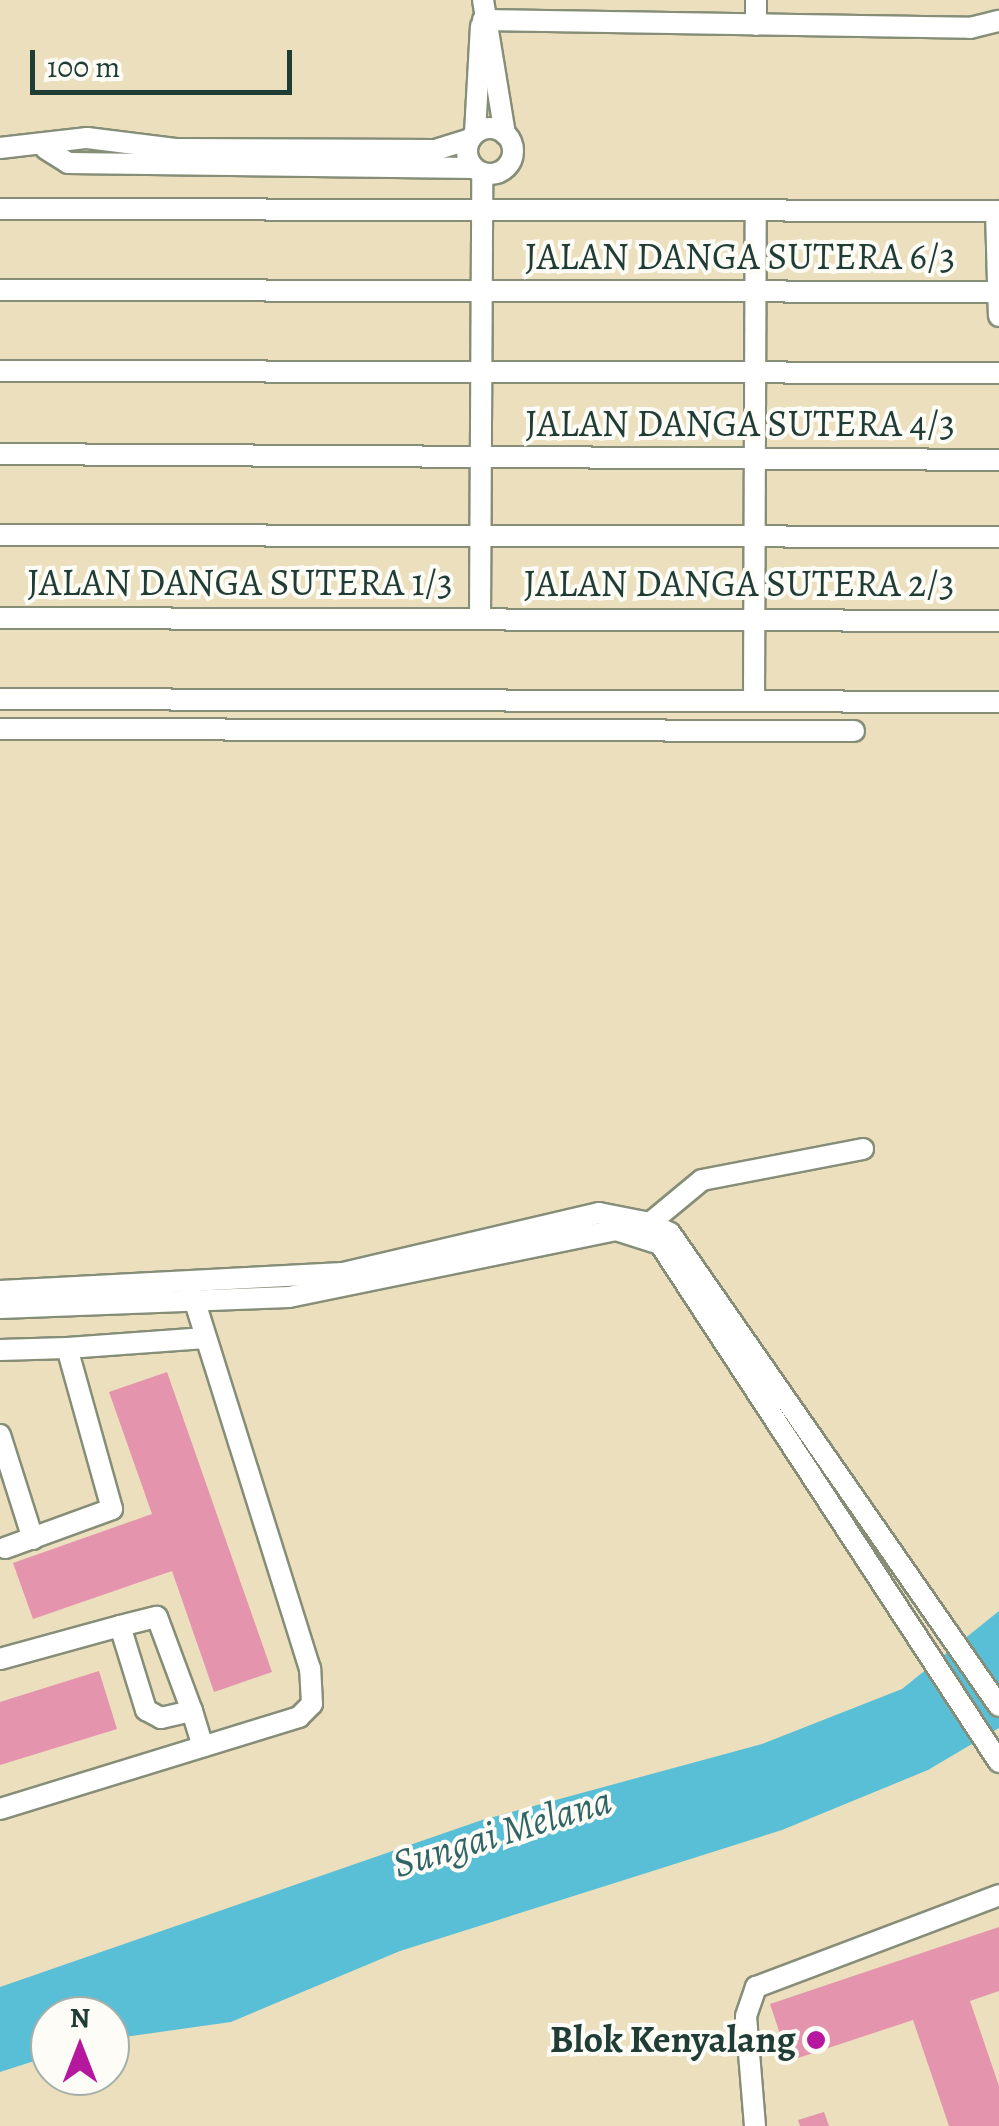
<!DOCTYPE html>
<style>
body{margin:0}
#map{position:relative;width:999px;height:2126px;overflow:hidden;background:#ecdfbd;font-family:Alegreya,serif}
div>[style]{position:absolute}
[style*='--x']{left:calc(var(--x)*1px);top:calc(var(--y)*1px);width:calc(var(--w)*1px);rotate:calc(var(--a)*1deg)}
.water>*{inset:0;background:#59bfd6}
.building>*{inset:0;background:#e494ad}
.roads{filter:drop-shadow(2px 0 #868e78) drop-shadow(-2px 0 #868e78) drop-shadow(0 2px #868e78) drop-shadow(0 -2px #868e78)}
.minor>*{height:20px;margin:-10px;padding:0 10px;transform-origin:10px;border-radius:10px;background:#fff}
.minor>.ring{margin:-10px;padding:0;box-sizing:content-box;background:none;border:20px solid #fff;border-radius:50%}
.dots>*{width:28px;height:28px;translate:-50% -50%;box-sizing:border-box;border:5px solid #fdfcf7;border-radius:50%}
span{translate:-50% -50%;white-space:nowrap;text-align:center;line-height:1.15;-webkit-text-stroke:8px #fdfcf7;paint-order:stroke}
.street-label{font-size:38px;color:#1f3d34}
.poi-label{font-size:38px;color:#1f3d34;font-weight:700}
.right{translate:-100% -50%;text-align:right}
.water-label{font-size:40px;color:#306465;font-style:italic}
.north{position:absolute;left:30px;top:1996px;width:100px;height:100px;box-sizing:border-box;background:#fdfcf7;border:2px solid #a4b0a9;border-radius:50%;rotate:0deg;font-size:28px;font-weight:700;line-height:40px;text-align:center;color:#1f3d34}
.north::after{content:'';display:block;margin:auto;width:35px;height:45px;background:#b5179e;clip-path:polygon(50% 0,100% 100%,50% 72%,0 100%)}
.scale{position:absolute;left:30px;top:50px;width:262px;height:45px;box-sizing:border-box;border:5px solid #1f3d34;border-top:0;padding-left:12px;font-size:30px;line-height:35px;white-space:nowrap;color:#1f3d34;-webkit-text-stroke:8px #fdfcf7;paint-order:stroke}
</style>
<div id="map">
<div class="water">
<div style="clip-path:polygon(999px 1611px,999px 1728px,928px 1770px,782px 1830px,400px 1951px,231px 2022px,110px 2039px,110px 2016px,50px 2016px,50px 2056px,0 2072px,0 1987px,482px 1820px,762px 1744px,902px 1689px)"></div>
</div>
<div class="building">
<div style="clip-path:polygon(167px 1372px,272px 1672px,214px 1692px,172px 1571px,33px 1619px,13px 1563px,152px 1514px,109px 1392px)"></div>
<div style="clip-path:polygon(99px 1671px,117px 1729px,0 1765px,0 1702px)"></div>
<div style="clip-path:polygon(999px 1927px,999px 1991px,970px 2001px,999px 2086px,999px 2126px,949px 2126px,913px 2020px,789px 2061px,770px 2004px)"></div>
<div style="clip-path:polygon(824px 2112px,829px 2126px,800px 2126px,798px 2120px)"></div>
</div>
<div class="roads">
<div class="minor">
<div style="--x:483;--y:0;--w:136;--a:80.7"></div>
<div style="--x:756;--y:0;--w:25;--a:90"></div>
<div style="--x:483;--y:20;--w:487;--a:0.9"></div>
<div style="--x:970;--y:28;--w:30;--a:-14"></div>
<div class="ring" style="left:467px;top:128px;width:26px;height:26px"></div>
<div style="--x:475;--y:133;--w:107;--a:-86.8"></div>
<div style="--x:0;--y:148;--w:88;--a:-6.6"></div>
<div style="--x:87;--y:138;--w:89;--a:7.1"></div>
<div style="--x:175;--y:149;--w:260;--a:0.2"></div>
<div style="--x:435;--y:150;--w:37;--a:-17"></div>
<div style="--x:46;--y:149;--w:26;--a:32"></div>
<div style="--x:68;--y:163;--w:406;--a:0.7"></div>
<div style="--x:0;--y:209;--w:999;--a:0.11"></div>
<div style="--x:996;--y:211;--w:105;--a:88.4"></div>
<div style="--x:0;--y:290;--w:999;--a:0.11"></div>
<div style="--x:0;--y:371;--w:999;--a:0.11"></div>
<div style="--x:0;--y:454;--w:999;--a:0.34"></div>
<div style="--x:0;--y:535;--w:999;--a:0.11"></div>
<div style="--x:0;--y:618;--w:999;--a:0.17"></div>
<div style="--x:480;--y:618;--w:445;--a:-89.7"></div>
<div style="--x:0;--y:699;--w:999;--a:0.17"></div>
<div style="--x:754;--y:701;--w:488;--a:-89.8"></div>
<div style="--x:0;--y:729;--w:854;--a:0.13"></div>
<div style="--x:650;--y:1223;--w:67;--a:-39.6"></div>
<div style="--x:702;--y:1180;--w:164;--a:-10.9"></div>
<div style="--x:0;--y:1291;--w:343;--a:-3"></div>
<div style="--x:343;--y:1273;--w:263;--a:-13.2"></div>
<div style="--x:599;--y:1213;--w:52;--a:11.1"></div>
<div style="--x:650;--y:1223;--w:22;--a:27"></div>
<div style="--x:670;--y:1233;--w:576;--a:55.18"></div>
<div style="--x:0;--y:1308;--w:289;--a:-2.2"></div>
<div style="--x:289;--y:1297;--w:334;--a:-11.6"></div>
<div style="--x:616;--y:1230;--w:46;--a:17.7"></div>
<div style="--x:660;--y:1244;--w:619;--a:56.8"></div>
<div style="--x:0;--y:1350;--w:67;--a:-1.7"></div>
<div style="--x:0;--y:1435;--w:109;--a:72.4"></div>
<div style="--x:5;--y:1548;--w:114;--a:-20"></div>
<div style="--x:112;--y:1509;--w:167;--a:-105.6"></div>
<div style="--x:67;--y:1348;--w:139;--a:-4.1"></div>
<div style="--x:120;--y:1626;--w:38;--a:-14"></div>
<div style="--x:157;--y:1617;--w:100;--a:69.6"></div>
<div style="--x:0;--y:1659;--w:124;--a:-15.4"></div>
<div style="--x:120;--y:1626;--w:88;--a:72.8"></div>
<div style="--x:146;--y:1710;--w:17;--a:28"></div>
<div style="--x:161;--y:1718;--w:32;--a:-13"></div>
<div style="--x:192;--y:1711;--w:37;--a:73"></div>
<div style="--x:0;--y:1809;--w:313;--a:-17.1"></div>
<div style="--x:299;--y:1717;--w:18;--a:-45"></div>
<div style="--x:312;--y:1704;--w:35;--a:-93"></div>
<div style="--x:310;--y:1669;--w:397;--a:-107.4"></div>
<div style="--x:755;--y:2126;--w:110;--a:-94.7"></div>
<div style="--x:746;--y:2016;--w:31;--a:-71"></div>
<div style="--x:756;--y:1987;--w:260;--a:-20.7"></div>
</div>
</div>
<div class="dots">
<div style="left:816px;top:2040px;background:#b5179e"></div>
</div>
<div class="street-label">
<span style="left:740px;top:257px">JALAN DANGA SUTERA 6/3</span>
<span style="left:740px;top:424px">JALAN DANGA SUTERA 4/3</span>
<span style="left:240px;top:583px">JALAN DANGA SUTERA 1/3</span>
<span style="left:739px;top:584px">JALAN DANGA SUTERA 2/3</span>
</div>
<div class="poi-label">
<span class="right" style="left:796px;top:2040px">Blok Kenyalang</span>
</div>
<div class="water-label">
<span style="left:502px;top:1832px;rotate:-17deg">Sungai Melana</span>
</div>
<div class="north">N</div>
<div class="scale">100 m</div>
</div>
